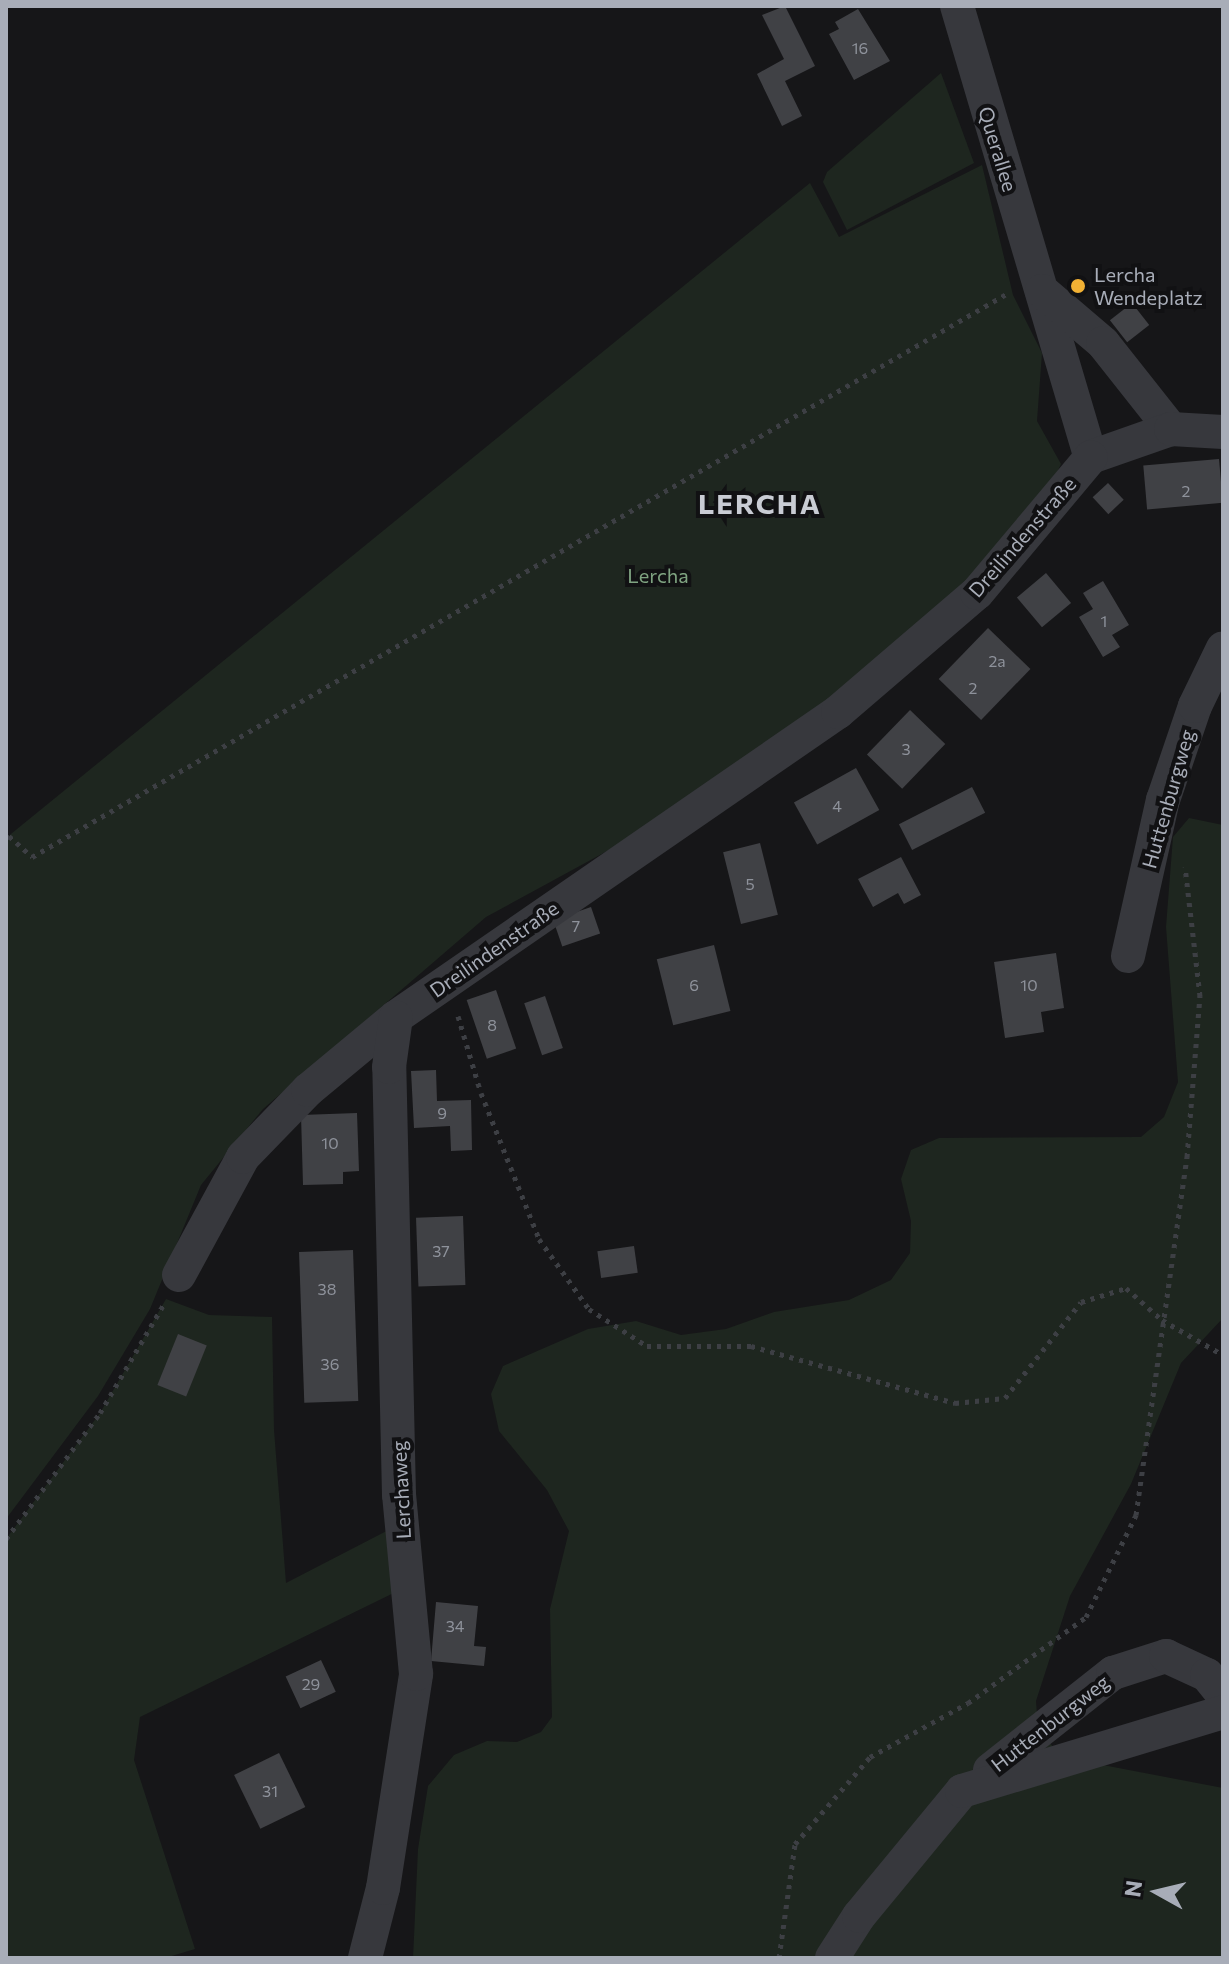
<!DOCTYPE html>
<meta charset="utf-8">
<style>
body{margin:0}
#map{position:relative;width:1229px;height:1964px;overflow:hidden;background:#161618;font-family:Commissioner,sans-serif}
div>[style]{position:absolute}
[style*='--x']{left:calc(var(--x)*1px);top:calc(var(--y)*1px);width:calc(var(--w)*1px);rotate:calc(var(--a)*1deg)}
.green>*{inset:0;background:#1e261f}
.building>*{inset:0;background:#404145;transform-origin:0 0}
.path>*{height:5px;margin-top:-2.5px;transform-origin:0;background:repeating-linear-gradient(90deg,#3d3f44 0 4px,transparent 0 10px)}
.minor>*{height:34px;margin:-17px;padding:0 17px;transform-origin:17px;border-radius:17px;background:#37383d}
.dots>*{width:22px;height:22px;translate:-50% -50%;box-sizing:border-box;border:4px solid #111113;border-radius:50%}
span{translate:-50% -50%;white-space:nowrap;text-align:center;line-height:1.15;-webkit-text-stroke:8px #111113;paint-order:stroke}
.number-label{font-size:16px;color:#8e929b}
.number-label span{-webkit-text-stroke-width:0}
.street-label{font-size:20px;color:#a8adb8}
.poi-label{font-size:20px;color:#a8adb8}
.left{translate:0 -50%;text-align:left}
.park-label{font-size:20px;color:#7fa381}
.district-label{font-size:28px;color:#c9ccd4;font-weight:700;letter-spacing:2px}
.frame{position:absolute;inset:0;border:8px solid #a8adb8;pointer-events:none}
.north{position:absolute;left:1117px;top:1852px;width:80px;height:80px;-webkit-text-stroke:6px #111113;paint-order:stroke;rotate:278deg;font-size:22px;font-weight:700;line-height:32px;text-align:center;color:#a8adb8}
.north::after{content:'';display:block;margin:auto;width:28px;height:36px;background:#a8adb8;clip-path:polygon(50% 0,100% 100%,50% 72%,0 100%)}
</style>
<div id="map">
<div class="green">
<div style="clip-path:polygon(941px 73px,974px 163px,847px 230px,823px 182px,827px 172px)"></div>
<div style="clip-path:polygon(982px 165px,1013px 295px,1042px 353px,1037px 421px,1061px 464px,1045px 498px,971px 580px,908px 637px,688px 807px,486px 917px,263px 1109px,201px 1185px,150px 1309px,98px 1396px,6px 1519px,6px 838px,810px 183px,839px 237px)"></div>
<div style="clip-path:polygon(1189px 818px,1223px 825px,1223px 1318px,1181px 1363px,1131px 1484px,1070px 1596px,1036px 1701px,1038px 1728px,1061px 1757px,1223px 1788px,1223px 1958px,413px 1958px,418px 1849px,428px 1786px,454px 1755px,487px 1741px,517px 1742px,541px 1732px,552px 1717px,550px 1609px,569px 1531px,547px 1490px,499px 1431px,491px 1394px,503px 1366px,588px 1329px,636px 1321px,681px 1335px,726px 1329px,774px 1312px,849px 1300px,891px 1280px,910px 1253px,911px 1221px,901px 1179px,911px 1150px,939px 1138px,1141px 1137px,1164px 1117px,1178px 1082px,1166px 927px,1173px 837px)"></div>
<div style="clip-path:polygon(166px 1299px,209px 1315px,272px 1317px,274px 1430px,286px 1583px,402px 1523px,408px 1586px,140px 1717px,134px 1760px,195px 1949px,165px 1958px,6px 1958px,6px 1539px,100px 1413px)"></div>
</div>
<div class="building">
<div style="clip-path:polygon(785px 6px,815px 66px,785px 81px,802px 116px,782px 126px,757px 74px,784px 59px,762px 15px)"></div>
<div style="clip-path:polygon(858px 9px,890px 61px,854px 80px,829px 34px,839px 29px,835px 22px)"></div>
<div style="left:1132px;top:303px;width:28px;height:28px;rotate:52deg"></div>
<div style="left:1219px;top:459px;width:44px;height:76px;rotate:85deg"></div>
<div style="left:1108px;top:483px;width:23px;height:21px;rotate:47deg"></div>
<div style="left:1046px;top:573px;width:39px;height:38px;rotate:50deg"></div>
<div style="clip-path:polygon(1103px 581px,1129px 625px,1112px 635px,1120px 647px,1103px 657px,1079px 617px,1093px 609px,1083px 593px)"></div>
<div style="left:988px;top:628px;width:59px;height:71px;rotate:44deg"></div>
<div style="left:910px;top:710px;width:49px;height:62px;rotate:44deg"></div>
<div style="left:856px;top:768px;width:48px;height:71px;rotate:61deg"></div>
<div style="left:972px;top:787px;width:29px;height:82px;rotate:63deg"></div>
<div style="left:760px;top:843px;width:74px;height:38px;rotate:76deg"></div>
<div style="clip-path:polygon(901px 857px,921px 895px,904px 904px,898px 893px,873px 907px,858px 879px)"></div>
<div style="left:591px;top:907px;width:28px;height:40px;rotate:71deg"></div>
<div style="left:714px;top:945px;width:68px;height:59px;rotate:76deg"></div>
<div style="clip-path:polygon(1056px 953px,1064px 1008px,1041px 1012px,1044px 1032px,1005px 1038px,994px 962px)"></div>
<div style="left:496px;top:990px;width:62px;height:31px;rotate:71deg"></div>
<div style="left:545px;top:996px;width:55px;height:22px;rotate:71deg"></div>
<div style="clip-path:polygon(436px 1070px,437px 1101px,471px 1100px,472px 1150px,451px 1151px,450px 1126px,414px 1128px,411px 1071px)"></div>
<div style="clip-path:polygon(357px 1113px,359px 1171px,343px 1172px,343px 1184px,303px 1185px,301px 1115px)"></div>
<div style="left:463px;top:1216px;width:69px;height:47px;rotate:88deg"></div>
<div style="left:634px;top:1246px;width:27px;height:37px;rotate:82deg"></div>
<div style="left:353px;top:1250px;width:151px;height:54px;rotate:88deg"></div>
<div style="left:178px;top:1334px;width:31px;height:55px;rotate:22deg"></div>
<div style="clip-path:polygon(436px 1602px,478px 1606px,474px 1646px,486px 1647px,484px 1666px,431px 1661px)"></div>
<div style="left:321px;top:1660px;width:35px;height:39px;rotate:65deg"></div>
<div style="left:279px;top:1753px;width:60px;height:50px;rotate:64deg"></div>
</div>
<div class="path">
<div style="--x:6;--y:838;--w:4;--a:-34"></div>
<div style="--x:9;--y:836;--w:31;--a:42"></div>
<div style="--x:32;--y:857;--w:1127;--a:-30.02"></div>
<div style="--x:458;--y:1016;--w:80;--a:73.4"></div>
<div style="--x:481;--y:1093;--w:157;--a:68.3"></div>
<div style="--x:539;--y:1239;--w:86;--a:54.5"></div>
<div style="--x:589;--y:1309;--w:69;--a:32.5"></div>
<div style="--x:647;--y:1346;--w:104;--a:0"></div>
<div style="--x:751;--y:1346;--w:212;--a:15.6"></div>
<div style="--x:955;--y:1403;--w:50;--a:-5.7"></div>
<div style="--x:1005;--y:1398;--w:122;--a:-51.6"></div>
<div style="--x:1081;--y:1302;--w:47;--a:-17.3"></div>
<div style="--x:1126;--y:1288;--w:48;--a:41.6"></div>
<div style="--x:1162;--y:1320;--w:70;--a:29.8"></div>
<div style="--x:6;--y:1539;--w:157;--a:-53.3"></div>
<div style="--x:100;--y:1413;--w:126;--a:-59.6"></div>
<div style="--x:779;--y:1958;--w:115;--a:-82"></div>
<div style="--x:795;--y:1844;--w:115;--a:-49.2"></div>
<div style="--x:870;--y:1757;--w:112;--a:-28.9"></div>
<div style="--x:968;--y:1703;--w:146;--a:-36.1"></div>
<div style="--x:1086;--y:1617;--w:114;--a:-63.9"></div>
<div style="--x:1136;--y:1515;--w:362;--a:-81.9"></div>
<div style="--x:1187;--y:1157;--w:162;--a:-85.4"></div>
<div style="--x:1200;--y:996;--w:130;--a:-96.6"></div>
</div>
<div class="minor">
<div style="--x:957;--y:6;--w:470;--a:73.5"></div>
<div style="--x:1042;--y:291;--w:80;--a:40.4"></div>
<div style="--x:1103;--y:343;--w:110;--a:51.7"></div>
<div style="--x:1091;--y:457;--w:85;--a:-19.3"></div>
<div style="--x:1171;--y:429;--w:52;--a:3.3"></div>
<div style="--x:1128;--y:956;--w:160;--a:-77.4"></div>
<div style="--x:1163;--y:800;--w:99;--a:-71.2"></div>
<div style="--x:1195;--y:706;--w:64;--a:-64.2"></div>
<div style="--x:179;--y:1275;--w:134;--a:-61.5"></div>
<div style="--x:243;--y:1157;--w:93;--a:-45.9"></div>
<div style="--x:308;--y:1090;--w:114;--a:-39.7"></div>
<div style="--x:396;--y:1017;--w:537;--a:-34.61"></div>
<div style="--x:838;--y:712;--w:183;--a:-40.6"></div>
<div style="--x:977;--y:593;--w:177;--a:-50"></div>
<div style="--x:990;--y:1770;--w:157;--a:-38.3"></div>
<div style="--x:1113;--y:1673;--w:56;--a:-17.8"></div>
<div style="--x:1166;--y:1656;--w:45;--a:24.9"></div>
<div style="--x:1207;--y:1675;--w:26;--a:51"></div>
<div style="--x:365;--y:1958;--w:72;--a:-75.6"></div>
<div style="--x:383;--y:1888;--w:217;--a:-81.2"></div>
<div style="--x:416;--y:1674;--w:180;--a:-95.4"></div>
<div style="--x:399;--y:1495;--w:428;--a:-91.3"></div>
<div style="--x:389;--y:1067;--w:50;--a:-82"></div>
<div style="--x:832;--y:1958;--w:50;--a:-57.3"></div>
<div style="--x:859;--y:1916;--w:162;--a:-50.5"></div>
<div style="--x:962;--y:1791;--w:273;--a:-16.8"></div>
</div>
<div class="dots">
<div style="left:1078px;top:286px;background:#f2b134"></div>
</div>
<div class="number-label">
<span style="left:860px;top:48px">16</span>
<span style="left:1186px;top:491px">2</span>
<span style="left:1104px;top:621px">1</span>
<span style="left:997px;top:661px">2a</span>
<span style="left:973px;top:688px">2</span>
<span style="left:906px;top:749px">3</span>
<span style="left:837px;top:806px">4</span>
<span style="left:750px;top:884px">5</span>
<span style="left:576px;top:926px">7</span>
<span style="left:694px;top:985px">6</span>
<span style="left:1029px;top:985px">10</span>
<span style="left:492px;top:1025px">8</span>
<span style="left:442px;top:1113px">9</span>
<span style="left:330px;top:1143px">10</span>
<span style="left:441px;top:1251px">37</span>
<span style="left:327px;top:1289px">38</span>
<span style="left:330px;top:1364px">36</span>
<span style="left:455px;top:1626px">34</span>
<span style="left:311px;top:1684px">29</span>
<span style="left:270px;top:1791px">31</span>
</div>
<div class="street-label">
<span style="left:998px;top:149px;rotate:73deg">Querallee</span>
<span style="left:1022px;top:537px;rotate:-49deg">Dreilindenstraße</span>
<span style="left:1168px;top:799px;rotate:-74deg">Huttenburgweg</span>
<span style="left:494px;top:949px;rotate:-35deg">Dreilindenstraße</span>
<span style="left:401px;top:1490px;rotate:-93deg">Lerchaweg</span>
<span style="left:1050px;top:1723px;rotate:-38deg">Huttenburgweg</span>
</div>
<div class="poi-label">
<span class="left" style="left:1094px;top:286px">Lercha<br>Wendeplatz</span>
</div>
<div class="park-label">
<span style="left:658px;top:575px">Lercha</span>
</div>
<div class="district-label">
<span style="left:760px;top:503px">LERCHA</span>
</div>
<div class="frame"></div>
<div class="north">N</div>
</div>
